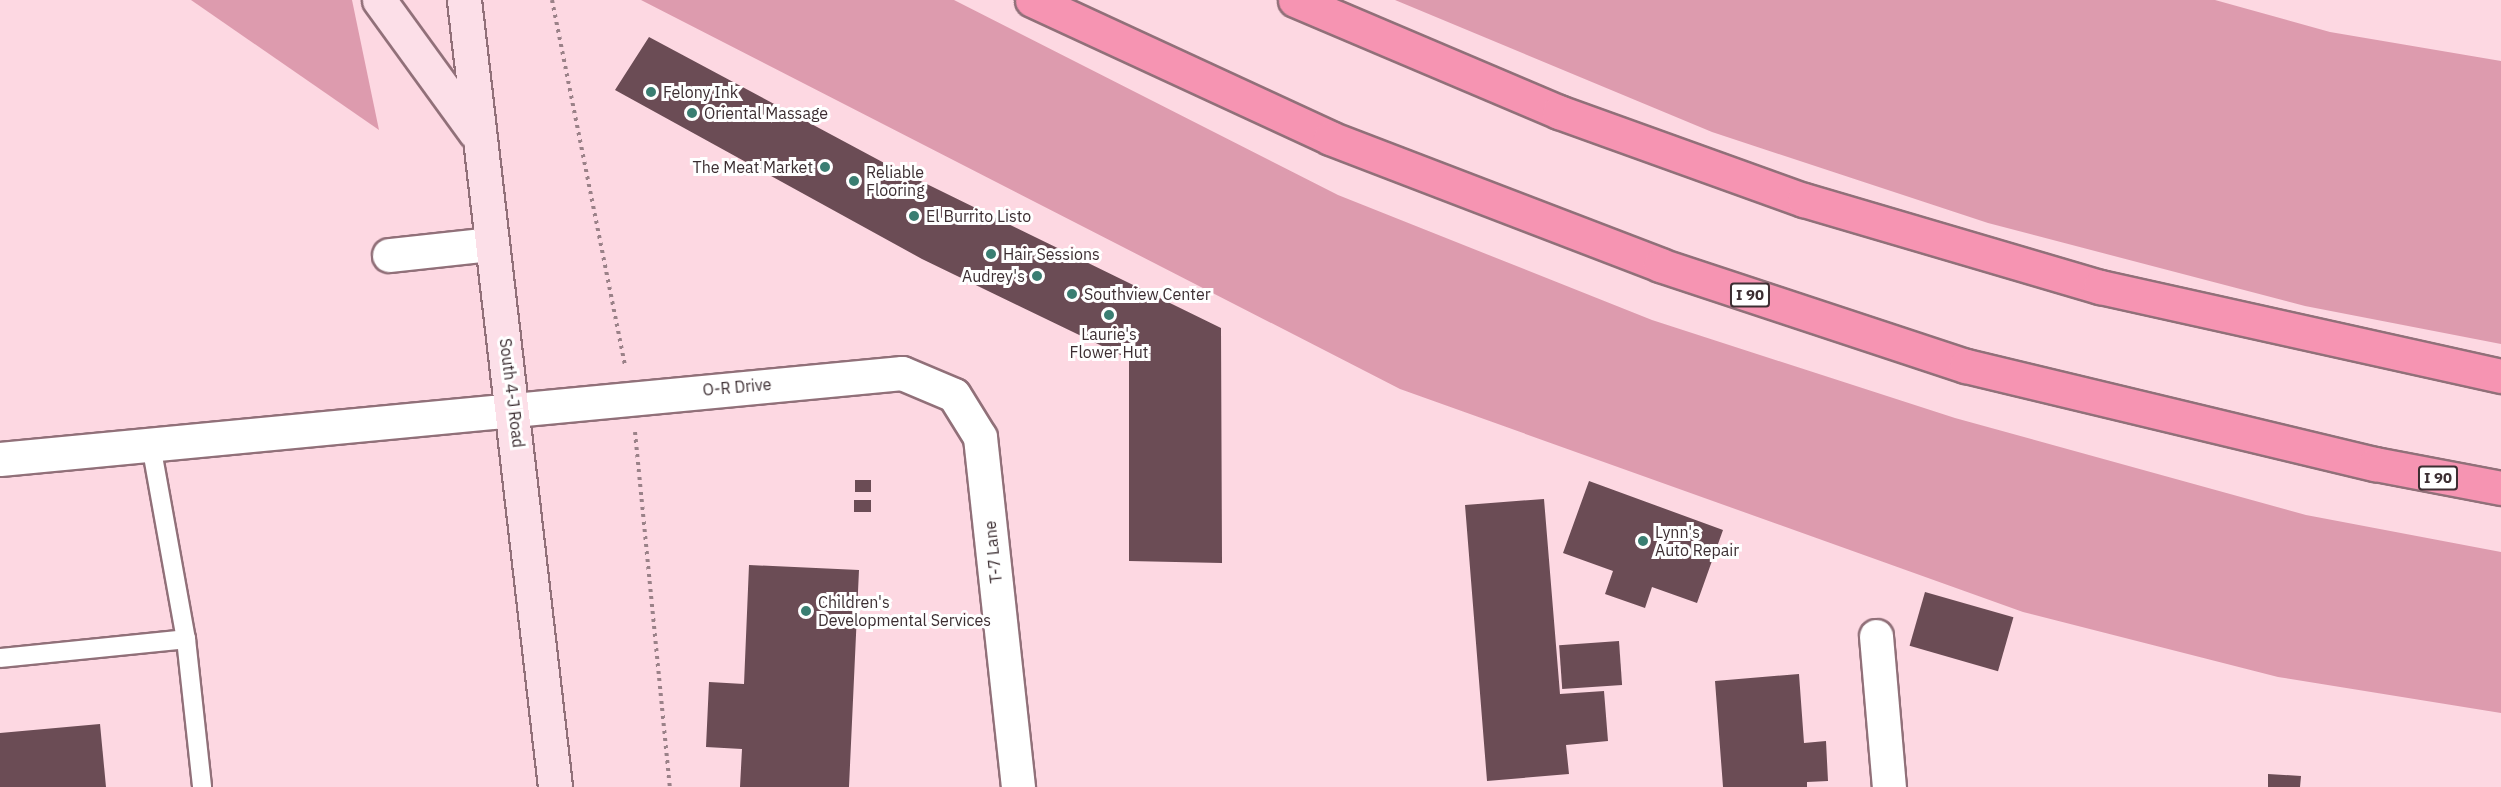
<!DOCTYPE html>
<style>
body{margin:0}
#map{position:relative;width:2501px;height:787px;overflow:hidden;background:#fdd8e2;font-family:"IBM Plex Sans",sans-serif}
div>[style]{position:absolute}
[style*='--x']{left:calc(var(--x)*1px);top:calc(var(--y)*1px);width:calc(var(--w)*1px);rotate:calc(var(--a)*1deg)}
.green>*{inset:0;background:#dd9bae}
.building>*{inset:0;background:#6b4c55;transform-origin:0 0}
.path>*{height:4px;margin-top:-2px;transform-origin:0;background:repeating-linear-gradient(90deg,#9a8188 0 3px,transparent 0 7.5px)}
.roads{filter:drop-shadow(2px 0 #917079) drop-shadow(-2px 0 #917079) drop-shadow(0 2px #917079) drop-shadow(0 -2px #917079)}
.lane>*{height:18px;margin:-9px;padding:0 9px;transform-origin:9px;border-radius:9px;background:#fff}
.street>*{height:33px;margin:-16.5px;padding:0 16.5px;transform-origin:16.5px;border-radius:16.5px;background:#fff}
.secondary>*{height:33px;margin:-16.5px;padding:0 16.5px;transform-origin:16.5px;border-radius:16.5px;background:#fcdfe8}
.highway>*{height:33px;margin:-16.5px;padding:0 16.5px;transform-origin:16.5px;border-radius:16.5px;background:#f694b2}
.dots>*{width:16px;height:16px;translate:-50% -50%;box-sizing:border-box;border:3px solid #fff;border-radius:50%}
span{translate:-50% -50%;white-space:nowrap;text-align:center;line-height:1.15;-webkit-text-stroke:6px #fff;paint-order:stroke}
.shield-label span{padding:2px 4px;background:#fff;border:2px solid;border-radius:4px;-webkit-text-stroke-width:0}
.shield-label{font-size:15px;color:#3c2e32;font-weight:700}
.poi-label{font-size:16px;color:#3c2e32}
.left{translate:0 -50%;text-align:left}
.right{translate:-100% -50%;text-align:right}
.street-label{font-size:16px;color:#3c2e32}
</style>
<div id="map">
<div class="green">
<div style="clip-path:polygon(191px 0,352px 0,379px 130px)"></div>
<div style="clip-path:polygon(641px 0,954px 0,1338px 195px,1652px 320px,1955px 418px,2306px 515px,2501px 552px,2501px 713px,2278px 677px,2023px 612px,1400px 389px)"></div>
<div style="clip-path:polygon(1395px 0,2215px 0,2330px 32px,2501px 61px,2501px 344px,2305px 306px,1988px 223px,1712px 132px)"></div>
</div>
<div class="building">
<div style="clip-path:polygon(649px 37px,888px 165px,1221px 328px,1222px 563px,1129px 561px,1129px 359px,922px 259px,615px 90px)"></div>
<div style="left:855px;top:480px;width:16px;height:12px"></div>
<div style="clip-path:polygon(1589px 481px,1723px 530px,1697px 603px,1652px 587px,1645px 608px,1605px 594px,1613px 571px,1563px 553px)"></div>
<div style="clip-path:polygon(1544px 499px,1560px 694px,1604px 691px,1608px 741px,1566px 745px,1569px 774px,1487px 781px,1465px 505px)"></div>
<div style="left:854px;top:500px;width:17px;height:12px"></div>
<div style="clip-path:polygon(749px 565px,859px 570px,849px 787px,740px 787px,742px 749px,706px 747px,709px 682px,744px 684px)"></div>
<div style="left:1925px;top:592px;width:92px;height:56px;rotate:16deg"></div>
<div style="left:1619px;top:641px;width:44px;height:60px;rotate:86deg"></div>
<div style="clip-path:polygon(1799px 674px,1804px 743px,1826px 741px,1828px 781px,1807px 782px,1807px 787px,1723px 787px,1715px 681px)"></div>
<div style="clip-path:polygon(100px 724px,106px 787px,0 787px,0 733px)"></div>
<div style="clip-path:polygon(2268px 774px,2301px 776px,2300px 787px,2268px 787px)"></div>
</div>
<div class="path">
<div style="--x:552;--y:0;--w:373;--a:78.7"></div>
<div style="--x:635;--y:432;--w:357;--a:84.4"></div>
</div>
<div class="roads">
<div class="lane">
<div style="--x:151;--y:445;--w:197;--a:79.8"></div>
<div style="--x:186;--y:639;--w:149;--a:83.8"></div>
<div style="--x:0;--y:658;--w:187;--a:-5.8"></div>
</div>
<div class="street">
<div style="--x:389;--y:255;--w:103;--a:-6.2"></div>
<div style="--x:0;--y:459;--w:906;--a:-5.45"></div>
<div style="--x:902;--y:373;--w:56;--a:22.9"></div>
<div style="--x:954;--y:395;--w:49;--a:58.2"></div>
<div style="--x:980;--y:437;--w:352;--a:83.8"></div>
<div style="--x:1876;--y:636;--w:152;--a:85.1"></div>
</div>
<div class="secondary">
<div style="--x:379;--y:0;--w:163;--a:54"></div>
<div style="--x:464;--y:0;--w:792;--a:83.4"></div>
</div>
<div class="highway">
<div style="--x:1032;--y:0;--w:328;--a:24.8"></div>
<div style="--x:1330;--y:138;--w:354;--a:21"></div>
<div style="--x:1660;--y:265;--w:322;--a:18.3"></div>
<div style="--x:1966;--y:366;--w:421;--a:13.5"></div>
<div style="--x:2375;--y:464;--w:128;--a:10.8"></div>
<div style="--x:1295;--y:0;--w:287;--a:23"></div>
<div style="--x:1559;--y:112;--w:260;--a:19.8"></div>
<div style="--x:1804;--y:200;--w:309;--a:16.4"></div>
<div style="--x:2100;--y:287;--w:411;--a:12.5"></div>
</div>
</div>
<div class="dots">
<div style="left:651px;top:92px;background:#3a7e72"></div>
<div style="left:692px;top:113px;background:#3a7e72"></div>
<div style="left:825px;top:167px;background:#3a7e72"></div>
<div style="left:854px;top:181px;background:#3a7e72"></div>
<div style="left:914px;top:216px;background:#3a7e72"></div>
<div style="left:991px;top:254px;background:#3a7e72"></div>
<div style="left:1037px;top:276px;background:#3a7e72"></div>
<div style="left:1072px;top:294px;background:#3a7e72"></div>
<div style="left:1109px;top:315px;background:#3a7e72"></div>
<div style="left:1643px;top:541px;background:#3a7e72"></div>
<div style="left:806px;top:611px;background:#3a7e72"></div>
</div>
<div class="shield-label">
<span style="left:1750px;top:295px">I 90</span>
<span style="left:2438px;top:478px">I 90</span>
</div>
<div class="poi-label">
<span class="left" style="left:663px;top:92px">Felony Ink</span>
<span class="left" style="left:704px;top:113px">Oriental Massage</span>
<span class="right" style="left:813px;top:167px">The Meat Market</span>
<span class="left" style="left:866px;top:181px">Reliable<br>Flooring</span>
<span class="left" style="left:926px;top:216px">El Burrito Listo</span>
<span class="left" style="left:1003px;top:254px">Hair Sessions</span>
<span class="right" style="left:1025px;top:276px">Audrey's</span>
<span class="left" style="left:1084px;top:294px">Southview Center</span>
<span style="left:1109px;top:343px">Laurie's<br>Flower Hut</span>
<span class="left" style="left:1655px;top:541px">Lynn's<br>Auto Repair</span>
<span class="left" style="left:818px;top:611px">Children's<br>Developmental Services</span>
</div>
<div class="street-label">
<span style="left:737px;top:387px;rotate:-5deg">O-R Drive</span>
<span style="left:512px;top:393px;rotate:83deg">South 4-J Road</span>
<span style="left:993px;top:552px;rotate:-96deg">T-7 Lane</span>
</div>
</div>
